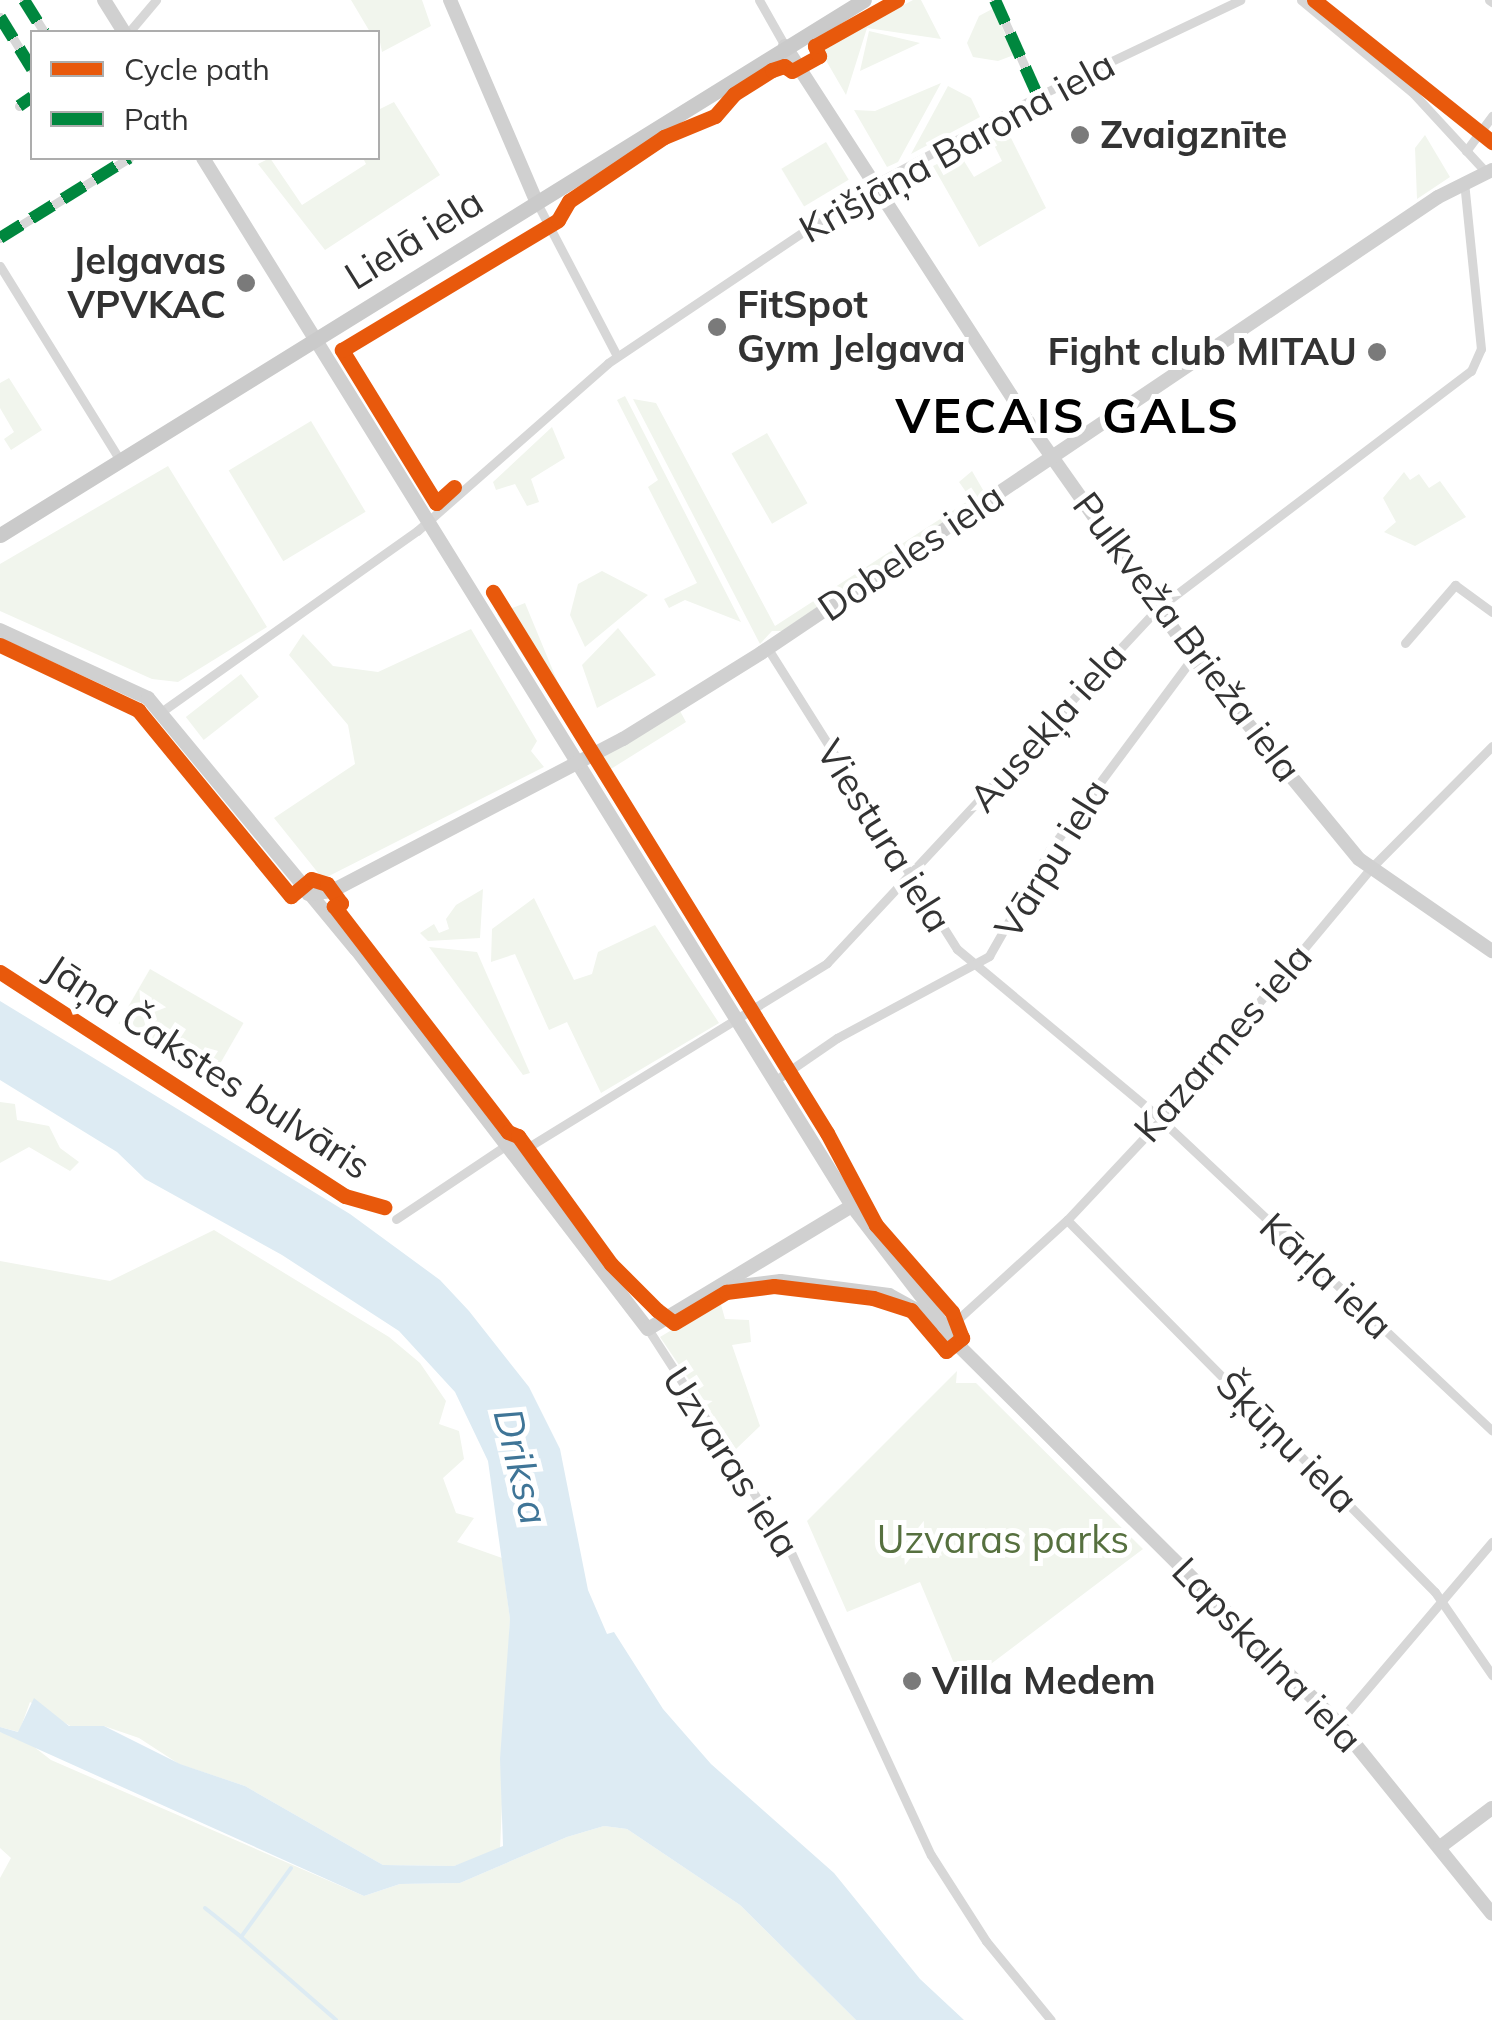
<!DOCTYPE html>
<meta charset="utf-8">
<style>
body{margin:0}
#map{position:relative;width:1492px;height:2020px;overflow:hidden;background:#fff;font-family:Mulish,sans-serif}
div>[style]{position:absolute}
[style*='--x']{left:calc(var(--x)*1px);top:calc(var(--y)*1px);width:calc(var(--w)*1px);rotate:calc(var(--a)*1deg)}
.green>*{inset:0;background:#f1f5ed;transform-origin:0 0}
.water>*{inset:0;background:#ddebf3}
.stream>*{height:4px;margin:-2px;padding:0 2px;transform-origin:2px;border-radius:2px;background:#ddebf3}
.street>*{height:9px;margin:-4.5px;padding:0 4.5px;transform-origin:4.5px;border-radius:4.5px;background:#d7d7d7}
.secondary>*{height:14px;margin:-7px;padding:0 7px;transform-origin:7px;border-radius:7px;background:#d0d0d0}
.primary>*{height:15px;margin:-7.5px;padding:0 7.5px;transform-origin:7.5px;border-radius:7.5px;background:#cacaca}
.quiet>*{height:12px;margin-top:-6px;transform-origin:0;background:repeating-linear-gradient(90deg,#00873e 0 25px,transparent 0 37px)}
.cycleway>*{height:15px;margin:-7.5px;padding:0 7.5px;transform-origin:7.5px;border-radius:7.5px;background:#e8590c}
.dots>*{width:28px;height:28px;translate:-50% -50%;box-sizing:border-box;border:5px solid #fff;border-radius:50%}
span{translate:-50% -50%;white-space:nowrap;text-align:center;line-height:1.15;-webkit-text-stroke:10px #fff;paint-order:stroke}
.poi-label{font-size:38px;color:#333;font-weight:700}
.left{translate:0 -50%;text-align:left}
.right{translate:-100% -50%;text-align:right}
.street-label{font-size:38px;color:#333}
.park-label{font-size:38px;color:#56703f}
.water-label{font-size:40px;color:#3f7597;font-style:italic}
.district-label{font-size:48px;color:#000;font-weight:700;letter-spacing:2.5px}
.legend{position:absolute;left:30px;top:30px;width:350px;height:130px;box-sizing:border-box;background:#fff;border:2px solid #adadad;margin:0;padding:12px 18px;list-style:none;font-size:30px;color:#333}
.legend li{display:flex;align-items:center;gap:20px;height:50px}
.legend b{width:50px;border:2px solid #adadad}
</style>
<div id="map">
<div class="green">
<div style="clip-path:polygon(351px 0,422px 0,431px 26px,382px 52px,378px 32px,370px 32px)"></div>
<div style="clip-path:polygon(913px 0,921px 0,941px 39px,867px 28px,846px 95px,820px 50px)"></div>
<div style="clip-path:polygon(994px 8px,1014px 55px,998px 61px,973px 57px,967px 43px,979px 16px)"></div>
<div style="clip-path:polygon(869px 31px,920px 43px,860px 71px)"></div>
<div style="clip-path:polygon(941px 83px,898px 162px,887px 167px,854px 110px,875px 111px)"></div>
<div style="clip-path:polygon(948px 86px,971px 98px,980px 117px,911px 154px)"></div>
<div style="clip-path:polygon(394px 102px,440px 175px,325px 250px,258px 164px,270px 158px,302px 205px,366px 164px,363px 158px,378px 158px,378px 110px)"></div>
<div style="clip-path:polygon(1005px 126px,1046px 208px,979px 247px,933px 166px,959px 153px,974px 177px,1002px 161px,989px 135px)"></div>
<div style="clip-path:polygon(1425px 135px,1450px 177px,1417px 199px,1415px 148px)"></div>
<div style="left:826px;top:142px;width:44px;height:52px;rotate:59deg"></div>
<div style="clip-path:polygon(9px 378px,42px 430px,11px 450px,4px 439px,14px 432px,0 408px,0 383px)"></div>
<div style="clip-path:polygon(625px 396px,741px 622px,685px 600px,669px 608px,664px 599px,697px 583px,648px 487px,658px 480px,617px 400px)"></div>
<div style="clip-path:polygon(633px 399px,656px 403px,775px 626px,971px 499px,959px 482px,972px 471px,986px 495px,782px 631px,772px 631px,760px 644px)"></div>
<div style="left:311px;top:421px;width:106px;height:96px;rotate:59deg"></div>
<div style="clip-path:polygon(552px 427px,565px 458px,531px 479px,539px 502px,527px 506px,515px 484px,496px 490px,493px 482px)"></div>
<div style="left:767px;top:433px;width:81px;height:41px;rotate:60deg"></div>
<div style="clip-path:polygon(168px 466px,267px 627px,178px 682px,152px 679px,0 611px,0 564px)"></div>
<div style="clip-path:polygon(1404px 472px,1410px 480px,1419px 474px,1429px 488px,1440px 481px,1466px 517px,1415px 546px,1384px 532px,1396px 522px,1383px 498px)"></div>
<div style="clip-path:polygon(602px 571px,648px 595px,585px 647px,570px 615px,578px 584px)"></div>
<div style="clip-path:polygon(525px 603px,561px 690px,548px 695px,497px 614px)"></div>
<div style="clip-path:polygon(618px 628px,656px 675px,597px 708px,582px 665px)"></div>
<div style="clip-path:polygon(471px 629px,537px 741px,531px 751px,544px 767px,323px 879px,274px 818px,355px 764px,348px 725px,289px 655px,303px 634px,333px 666px,378px 672px)"></div>
<div style="left:241px;top:674px;width:29px;height:70px;rotate:52deg"></div>
<div style="clip-path:polygon(680px 711px,686px 722px,606px 772px,597px 760px)"></div>
<div style="clip-path:polygon(483px 889px,480px 938px,428px 941px,420px 933px,434px 924px,439px 933px,449px 929px,446px 919px,456px 905px)"></div>
<div style="clip-path:polygon(534px 898px,574px 980px,592px 974px,598px 952px,655px 925px,719px 1023px,601px 1093px,567px 1022px,549px 1030px,515px 954px,491px 962px,492px 929px)"></div>
<div style="clip-path:polygon(429px 947px,477px 952px,530px 1073px,523px 1075px)"></div>
<div style="left:150px;top:969px;width:108px;height:63px;rotate:30deg"></div>
<div style="clip-path:polygon(0 1102px,15px 1104px,17px 1120px,49px 1126px,60px 1148px,79px 1162px,70px 1171px,29px 1147px,0 1163px)"></div>
<div style="clip-path:polygon(214px 1230px,389px 1337px,420px 1363px,446px 1401px,439px 1424px,459px 1431px,464px 1459px,443px 1478px,456px 1513px,474px 1518px,457px 1542px,502px 1558px,510px 1619px,500px 1850px,454px 1866px,383px 1865px,245px 1786px,179px 1764px,139px 1738px,104px 1726px,72px 1727px,30px 1702px,19px 1732px,0 1727px,0 1261px,110px 1281px)"></div>
<div style="clip-path:polygon(720px 1301px,725px 1319px,749px 1320px,751px 1342px,732px 1345px,760px 1426px,736px 1449px,660px 1337px)"></div>
<div style="clip-path:polygon(957px 1371px,956px 1383px,976px 1383px,1143px 1549px,963px 1685px,920px 1582px,847px 1612px,807px 1521px)"></div>
<div style="clip-path:polygon(0 1732px,20px 1736px,51px 1760px,364px 1896px,400px 1884px,460px 1883px,567px 1837px,604px 1826px,627px 1829px,740px 1905px,856px 2020px,0 2020px,0 1878px,11px 1858px,0 1848px)"></div>
</div>
<div class="water">
<div style="clip-path:polygon(0 1001px,350px 1214px,440px 1280px,469px 1311px,529px 1387px,560px 1449px,588px 1590px,607px 1634px,614px 1632px,663px 1709px,711px 1764px,834px 1873px,920px 1979px,964px 2020px,856px 2020px,740px 1905px,627px 1829px,604px 1826px,567px 1837px,460px 1883px,400px 1884px,364px 1896px,0 1732px,0 1727px,18px 1732px,34px 1698px,69px 1726px,104px 1726px,180px 1764px,245px 1786px,383px 1865px,454px 1866px,503px 1846px,500px 1759px,510px 1619px,488px 1461px,455px 1392px,399px 1331px,282px 1255px,145px 1179px,117px 1152px,0 1080px)"></div>
</div>
<div class="stream">
<div style="--x:291;--y:1868;--w:85;--a:125.9"></div>
<div style="--x:241;--y:1937;--w:126;--a:41.1"></div>
<div style="--x:205;--y:1908;--w:45;--a:38.7"></div>
</div>
<div class="street">
<div style="--x:24;--y:0;--w:38;--a:58"></div>
<div style="--x:759;--y:0;--w:53;--a:60.5"></div>
<div style="--x:995;--y:0;--w:105;--a:65.9"></div>
<div style="--x:1301;--y:0;--w:146;--a:39.7"></div>
<div style="--x:1413;--y:93;--w:108;--a:47.3"></div>
<div style="--x:1489;--y:0;--w:4;--a:34"></div>
<div style="--x:0;--y:17;--w:61;--a:58.4"></div>
<div style="--x:129;--y:32;--w:42;--a:-49.8"></div>
<div style="--x:19;--y:106;--w:16;--a:-35"></div>
<div style="--x:1466;--y:151;--w:44;--a:-53.4"></div>
<div style="--x:536;--y:201;--w:175;--a:62.4"></div>
<div style="--x:0;--y:238;--w:152;--a:-31.8"></div>
<div style="--x:0;--y:266;--w:228;--a:58.3"></div>
<div style="--x:1405;--y:643;--w:77;--a:-49.2"></div>
<div style="--x:1455;--y:585;--w:46;--a:36.1"></div>
<div style="--x:768;--y:649;--w:355;--a:57.8"></div>
<div style="--x:957;--y:949;--w:259;--a:39.8"></div>
<div style="--x:1156;--y:1115;--w:461;--a:43.2"></div>
<div style="--x:161;--y:712;--w:314;--a:-35.3"></div>
<div style="--x:417;--y:531;--w:254;--a:-41.3"></div>
<div style="--x:608;--y:363;--w:319;--a:-33.9"></div>
<div style="--x:873;--y:185;--w:187;--a:-28.3"></div>
<div style="--x:1038;--y:96;--w:224;--a:-25.4"></div>
<div style="--x:773;--y:1082;--w:78;--a:-34.5"></div>
<div style="--x:837;--y:1038;--w:173;--a:-28.3"></div>
<div style="--x:989;--y:956;--w:121;--a:-60.3"></div>
<div style="--x:1049;--y:851;--w:242;--a:-53.4"></div>
<div style="--x:517;--y:1154;--w:364;--a:-31.6"></div>
<div style="--x:827;--y:963;--w:484;--a:-47"></div>
<div style="--x:1157;--y:609;--w:394;--a:-37.2"></div>
<div style="--x:1471;--y:371;--w:24;--a:-66"></div>
<div style="--x:1481;--y:349;--w:168;--a:-95.8"></div>
<div style="--x:396;--y:1219;--w:135;--a:-33.8"></div>
<div style="--x:1067;--y:1220;--w:523;--a:45.31"></div>
<div style="--x:1435;--y:1592;--w:101;--a:55.5"></div>
<div style="--x:648;--y:1329;--w:258;--a:57.2"></div>
<div style="--x:788;--y:1546;--w:340;--a:65.2"></div>
<div style="--x:931;--y:1855;--w:102;--a:57.4"></div>
<div style="--x:986;--y:1941;--w:102;--a:50.6"></div>
<div style="--x:946;--y:1330;--w:164;--a:-42.3"></div>
<div style="--x:1067;--y:1220;--w:137;--a:-46.8"></div>
<div style="--x:1161;--y:1120;--w:328;--a:-50.2"></div>
<div style="--x:1371;--y:868;--w:172;--a:-45.2"></div>
<div style="--x:1338;--y:1723;--w:238;--a:-49.6"></div>
</div>
<div class="secondary">
<div style="--x:104;--y:0;--w:38;--a:58"></div>
<div style="--x:450;--y:0;--w:219;--a:66.8"></div>
<div style="--x:785;--y:46;--w:457;--a:57.1"></div>
<div style="--x:1033;--y:430;--w:278;--a:54.8"></div>
<div style="--x:1193;--y:657;--w:261;--a:50.6"></div>
<div style="--x:1359;--y:859;--w:162;--a:34.7"></div>
<div style="--x:203;--y:158;--w:1233;--a:58.23"></div>
<div style="--x:852;--y:1206;--w:178;--a:52.5"></div>
<div style="--x:960;--y:1347;--w:533;--a:44.85"></div>
<div style="--x:1338;--y:1723;--w:245;--a:51.1"></div>
<div style="--x:0;--y:630;--w:163;--a:24.7"></div>
<div style="--x:148;--y:698;--w:326;--a:50.4"></div>
<div style="--x:356;--y:949;--w:479;--a:52.5"></div>
<div style="--x:648;--y:1329;--w:238;--a:-31.1"></div>
<div style="--x:308;--y:894;--w:24;--a:-7"></div>
<div style="--x:332;--y:891;--w:328;--a:-27.6"></div>
<div style="--x:623;--y:739;--w:163;--a:-31.9"></div>
<div style="--x:761;--y:653;--w:816;--a:-33.96"></div>
<div style="--x:1438;--y:197;--w:60;--a:-26.6"></div>
<div style="--x:723;--y:1288;--w:58;--a:-6.9"></div>
<div style="--x:781;--y:1281;--w:109;--a:7.4"></div>
<div style="--x:889;--y:1295;--w:60;--a:28.7"></div>
<div style="--x:1440;--y:1847;--w:65;--a:-36.9"></div>
</div>
<div class="primary">
<div style="--x:0;--y:535;--w:1016;--a:-31.77"></div>
</div>
<div class="quiet">
<div style="--x:24;--y:0;--w:38;--a:58"></div>
<div style="--x:995;--y:0;--w:105;--a:65.9"></div>
<div style="--x:0;--y:17;--w:61;--a:58.4"></div>
<div style="--x:19;--y:106;--w:16;--a:-35"></div>
<div style="--x:0;--y:238;--w:152;--a:-31.8"></div>
</div>
<div class="cycleway">
<div style="--x:1314;--y:0;--w:228;--a:38.6"></div>
<div style="--x:454;--y:487;--w:24;--a:138"></div>
<div style="--x:436;--y:503;--w:180;--a:-121.6"></div>
<div style="--x:342;--y:350;--w:252;--a:-31"></div>
<div style="--x:558;--y:220;--w:22;--a:-60"></div>
<div style="--x:569;--y:201;--w:115;--a:-34"></div>
<div style="--x:664;--y:137;--w:55;--a:-22.4"></div>
<div style="--x:715;--y:116;--w:29;--a:-49"></div>
<div style="--x:734;--y:94;--w:45;--a:-32.3"></div>
<div style="--x:772;--y:70;--w:13;--a:-18"></div>
<div style="--x:784;--y:66;--w:9;--a:32"></div>
<div style="--x:792;--y:71;--w:31;--a:-29"></div>
<div style="--x:819;--y:56;--w:11;--a:-112"></div>
<div style="--x:815;--y:46;--w:94;--a:-29.3"></div>
<div style="--x:0;--y:645;--w:153;--a:25.2"></div>
<div style="--x:138;--y:710;--w:241;--a:50.6"></div>
<div style="--x:291;--y:896;--w:26;--a:-40"></div>
<div style="--x:311;--y:879;--w:17;--a:17"></div>
<div style="--x:327;--y:884;--w:24;--a:54"></div>
<div style="--x:341;--y:903;--w:8;--a:157"></div>
<div style="--x:334;--y:906;--w:285;--a:52.4"></div>
<div style="--x:508;--y:1132;--w:11;--a:22"></div>
<div style="--x:518;--y:1136;--w:158;--a:54"></div>
<div style="--x:611;--y:1264;--w:65;--a:45"></div>
<div style="--x:657;--y:1310;--w:21;--a:37"></div>
<div style="--x:674;--y:1323;--w:61;--a:-30.8"></div>
<div style="--x:726;--y:1292;--w:48;--a:-7.1"></div>
<div style="--x:774;--y:1286;--w:100;--a:6.9"></div>
<div style="--x:873;--y:1298;--w:40;--a:18"></div>
<div style="--x:911;--y:1310;--w:54;--a:49.5"></div>
<div style="--x:946;--y:1351;--w:21;--a:-39"></div>
<div style="--x:962;--y:1338;--w:28;--a:-111"></div>
<div style="--x:952;--y:1312;--w:116;--a:-131.1"></div>
<div style="--x:876;--y:1225;--w:104;--a:-118"></div>
<div style="--x:827;--y:1133;--w:636;--a:-121.69"></div>
<div style="--x:0;--y:972;--w:411;--a:33"></div>
<div style="--x:345;--y:1196;--w:41;--a:15.8"></div>
</div>
<div class="dots">
<div style="left:1080px;top:135px;background:#7a7a7a"></div>
<div style="left:246px;top:283px;background:#7a7a7a"></div>
<div style="left:717px;top:327px;background:#7a7a7a"></div>
<div style="left:1377px;top:352px;background:#7a7a7a"></div>
<div style="left:912px;top:1681px;background:#7a7a7a"></div>
</div>
<div class="poi-label">
<span class="left" style="left:1100px;top:135px">Zvaigznīte</span>
<span class="right" style="left:226px;top:283px">Jelgavas<br>VPVKAC</span>
<span class="left" style="left:737px;top:327px">FitSpot<br>Gym Jelgava</span>
<span class="right" style="left:1357px;top:352px">Fight club MITAU</span>
<span class="left" style="left:932px;top:1681px">Villa Medem</span>
</div>
<div class="street-label">
<span style="left:957px;top:147px;rotate:-29deg">Krišjāņa Barona iela</span>
<span style="left:414px;top:239px;rotate:-32deg">Lielā iela</span>
<span style="left:911px;top:552px;rotate:-34deg">Dobeles iela</span>
<span style="left:1187px;top:637px;rotate:53deg">Pulkveža Brieža iela</span>
<span style="left:1048px;top:727px;rotate:-48deg">Ausekļa iela</span>
<span style="left:884px;top:836px;rotate:58deg">Viestura iela</span>
<span style="left:1052px;top:859px;rotate:-58deg">Vārpu iela</span>
<span style="left:1223px;top:1043px;rotate:-49deg">Kazarmes iela</span>
<span style="left:208px;top:1067px;rotate:33deg">Jāņa Čakstes bulvāris</span>
<span style="left:1326px;top:1276px;rotate:43deg">Kārļa iela</span>
<span style="left:1287px;top:1442px;rotate:45deg">Šķūņu iela</span>
<span style="left:731px;top:1462px;rotate:57deg">Uzvaras iela</span>
<span style="left:1267px;top:1655px;rotate:46deg">Lapskalna iela</span>
</div>
<div class="park-label">
<span style="left:1003px;top:1540px">Uzvaras parks</span>
</div>
<div class="water-label">
<span style="left:522px;top:1466px;rotate:76deg">Driksa</span>
</div>
<div class="district-label">
<span style="left:1068px;top:416px">VECAIS GALS</span>
</div>
<ul class="legend">
<li><b style="height:12px;background:#e8590c"></b>Cycle path</li>
<li><b style="height:12px;background:#00873e"></b>Path</li>
</ul>
</div>
